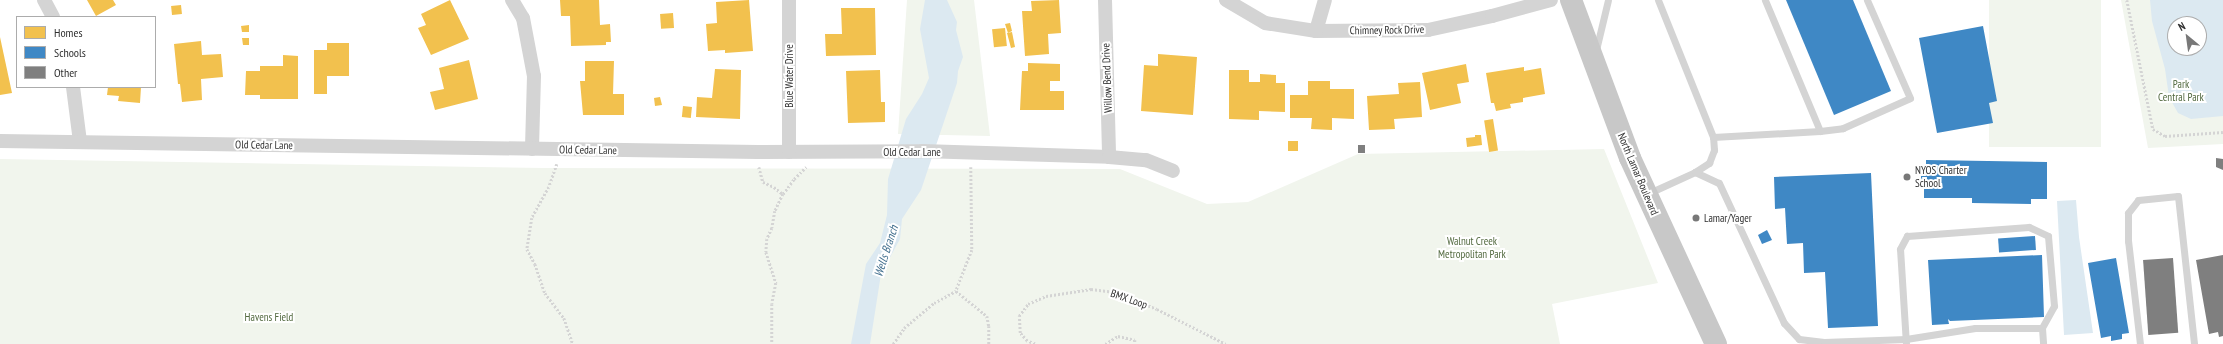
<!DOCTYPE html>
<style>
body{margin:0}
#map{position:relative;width:2223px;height:344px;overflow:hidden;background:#fff;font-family:"PT Sans Narrow",sans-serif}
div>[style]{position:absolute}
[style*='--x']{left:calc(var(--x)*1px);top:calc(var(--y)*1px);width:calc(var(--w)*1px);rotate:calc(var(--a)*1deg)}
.green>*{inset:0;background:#f1f5ed;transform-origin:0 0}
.water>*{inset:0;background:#dce9f1}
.homes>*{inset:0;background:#f2c14e;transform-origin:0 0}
.schools>*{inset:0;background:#3f88c5;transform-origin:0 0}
.building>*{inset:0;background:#7f7f7f;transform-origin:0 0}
.path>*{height:2.5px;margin-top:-1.25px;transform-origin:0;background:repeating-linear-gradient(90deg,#d4d4d4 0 2px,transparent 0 4px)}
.service>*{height:7px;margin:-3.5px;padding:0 3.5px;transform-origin:3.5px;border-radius:3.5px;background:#d4d4d4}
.minor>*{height:14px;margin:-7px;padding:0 7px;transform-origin:7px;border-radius:7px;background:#d4d4d4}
.primary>*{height:22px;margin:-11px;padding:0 11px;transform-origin:11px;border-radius:11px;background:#c8c8c8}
.dots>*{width:11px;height:11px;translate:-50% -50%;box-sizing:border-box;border:2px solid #fff;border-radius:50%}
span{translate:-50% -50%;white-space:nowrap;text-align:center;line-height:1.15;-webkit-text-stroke:4px #fff;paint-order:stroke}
.street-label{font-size:11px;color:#303030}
.park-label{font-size:11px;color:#536a40}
.poi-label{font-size:11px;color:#303030}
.left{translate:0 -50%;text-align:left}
.water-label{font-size:12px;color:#426f8e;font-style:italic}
.legend{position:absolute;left:16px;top:16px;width:140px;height:72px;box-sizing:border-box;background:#fff;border:1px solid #acacac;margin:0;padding:5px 7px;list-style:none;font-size:12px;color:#303030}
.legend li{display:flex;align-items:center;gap:8px;height:20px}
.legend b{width:20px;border:1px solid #acacac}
.north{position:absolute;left:2167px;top:16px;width:40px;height:40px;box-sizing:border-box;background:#fff;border:1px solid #acacac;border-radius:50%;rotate:331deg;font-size:11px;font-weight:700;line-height:16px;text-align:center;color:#303030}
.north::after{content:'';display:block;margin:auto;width:14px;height:18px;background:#787878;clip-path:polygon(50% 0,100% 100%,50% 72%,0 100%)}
</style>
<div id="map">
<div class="green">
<div style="clip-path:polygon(907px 0,974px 0,990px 136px,898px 134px)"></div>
<div style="left:1989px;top:0;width:112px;height:147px"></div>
<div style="clip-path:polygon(evenodd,2121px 0,2223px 0,2223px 144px,2148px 148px,2121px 0,2175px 24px,2199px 24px,2199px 48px,2175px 48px,2175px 24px)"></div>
<div style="clip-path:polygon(1604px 149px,1658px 283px,1552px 304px,1560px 344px,0 344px,0 159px,544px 168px,1120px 169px,1207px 204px,1248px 202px,1358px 154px)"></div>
</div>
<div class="water">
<div style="clip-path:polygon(925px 0,947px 0,957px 22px,956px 30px,963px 57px,958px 71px,957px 83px,921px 190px,902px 219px,900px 239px,881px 274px,870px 344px,851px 344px,866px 264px,880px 243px,887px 215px,888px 179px,906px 119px,922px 94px,929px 78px,920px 29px)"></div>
<div style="clip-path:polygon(evenodd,2150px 0,2223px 0,2223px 116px,2191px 119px,2178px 113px,2169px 97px,2165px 69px,2152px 21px,2150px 0,2175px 24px,2199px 24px,2199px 48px,2175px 48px,2175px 24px)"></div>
<div style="clip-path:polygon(2076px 200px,2079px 237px,2093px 333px,2064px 335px,2057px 201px)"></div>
</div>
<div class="homes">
<div style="clip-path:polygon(87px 0,113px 0,116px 5px,96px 16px)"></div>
<div style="clip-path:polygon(450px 0,469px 39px,431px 55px,418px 28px,426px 25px,421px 14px)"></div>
<div style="clip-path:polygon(560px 0,599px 0,600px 25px,610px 24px,611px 42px,606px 42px,606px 45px,571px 46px,570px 16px,561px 16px)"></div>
<div style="clip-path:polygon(749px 0,753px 51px,725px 53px,725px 50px,708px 51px,706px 24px,717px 23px,716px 2px)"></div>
<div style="clip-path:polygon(1059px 0,1061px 33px,1048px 34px,1049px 54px,1025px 56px,1022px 11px,1032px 11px,1031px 1px)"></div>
<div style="left:181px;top:5px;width:9px;height:10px;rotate:84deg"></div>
<div style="clip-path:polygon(841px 8px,875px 8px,876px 55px,826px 56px,825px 34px,842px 34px)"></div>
<div style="left:673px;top:13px;width:15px;height:13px;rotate:86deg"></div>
<div style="clip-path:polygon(1010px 23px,1012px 31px,1008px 33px,1005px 24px)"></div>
<div style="clip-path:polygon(249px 25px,249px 32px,242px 32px,241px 26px)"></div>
<div style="left:1005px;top:28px;width:18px;height:13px;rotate:84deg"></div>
<div style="clip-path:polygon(1012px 32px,1015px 47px,1011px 48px,1007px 33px)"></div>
<div style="clip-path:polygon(0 37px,12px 93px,0 95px)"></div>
<div style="clip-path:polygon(242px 38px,249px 38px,249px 45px,243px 45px)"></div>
<div style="clip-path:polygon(201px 41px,202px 55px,221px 54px,223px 77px,201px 79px,202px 100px,182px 102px,180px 84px,178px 84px,174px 44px)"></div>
<div style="clip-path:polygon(327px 43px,349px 43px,349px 76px,327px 76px,327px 94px,314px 94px,314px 50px,327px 50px)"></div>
<div style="clip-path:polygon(1158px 54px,1197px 57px,1193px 115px,1141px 111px,1144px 65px,1158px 66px)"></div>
<div style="clip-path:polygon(283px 55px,298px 56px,298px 99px,260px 99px,260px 95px,245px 95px,246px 71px,260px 71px,260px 66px,283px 66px)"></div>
<div style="clip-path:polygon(469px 60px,478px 99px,435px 110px,430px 92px,444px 89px,439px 68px)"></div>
<div style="clip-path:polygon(585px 61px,614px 61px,613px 94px,624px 94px,624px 115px,583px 115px,580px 81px,585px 81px)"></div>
<div style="clip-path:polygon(1028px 63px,1060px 64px,1060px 81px,1050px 81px,1050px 91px,1064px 91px,1064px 110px,1020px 110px,1022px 71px,1028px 71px)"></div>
<div style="clip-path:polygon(1466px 64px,1469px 82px,1457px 84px,1461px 103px,1430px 110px,1422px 73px)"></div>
<div style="clip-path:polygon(1524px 67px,1524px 71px,1541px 68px,1545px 94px,1523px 98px,1523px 102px,1510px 104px,1511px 108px,1496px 111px,1494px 103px,1491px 103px,1486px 73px)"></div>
<div style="clip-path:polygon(715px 69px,741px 70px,740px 119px,696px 117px,697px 97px,712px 98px)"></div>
<div style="clip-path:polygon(880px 70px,881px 102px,885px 102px,885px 122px,848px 123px,846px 71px)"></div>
<div style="clip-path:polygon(1229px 70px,1249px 70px,1249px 82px,1260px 82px,1260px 74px,1276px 75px,1276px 83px,1285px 83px,1285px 112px,1259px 111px,1259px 120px,1229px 119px)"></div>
<div style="clip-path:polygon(1308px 81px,1330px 81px,1330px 89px,1354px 89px,1354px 119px,1332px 118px,1332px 130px,1311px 129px,1312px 118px,1290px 118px,1290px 95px,1308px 95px)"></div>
<div style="clip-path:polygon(1420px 82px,1422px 117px,1394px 119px,1395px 129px,1369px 130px,1367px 96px,1399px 94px,1398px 83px)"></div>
<div style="clip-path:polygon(108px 87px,141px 87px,140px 103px,118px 101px,119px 96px,107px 95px)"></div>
<div style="clip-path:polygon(660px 97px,662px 105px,655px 106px,654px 98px)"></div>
<div style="left:683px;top:106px;width:9px;height:11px;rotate:6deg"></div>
<div style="left:1493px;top:119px;width:32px;height:9px;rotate:81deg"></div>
<div style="clip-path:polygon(1475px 135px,1481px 135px,1482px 145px,1467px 147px,1466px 138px,1475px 137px)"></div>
<div style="left:1298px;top:141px;width:10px;height:10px;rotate:90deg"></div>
</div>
<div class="schools">
<div style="clip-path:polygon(1786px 0,1853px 0,1891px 91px,1834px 115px)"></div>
<div style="clip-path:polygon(1983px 26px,1997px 101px,1989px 103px,1993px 123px,1937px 133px,1919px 38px)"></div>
<div style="clip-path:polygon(1926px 160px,2047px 162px,2047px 199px,2031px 199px,2031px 204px,1972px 203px,1972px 198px,1924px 198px,1924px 184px,1921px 184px,1921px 171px,1926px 171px)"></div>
<div style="clip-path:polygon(1871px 173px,1878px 326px,1828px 328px,1825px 272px,1804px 273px,1803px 243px,1787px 244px,1785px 208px,1775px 209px,1774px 177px)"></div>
<div style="clip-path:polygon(1767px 230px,1772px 240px,1762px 244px,1758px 235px)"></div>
<div style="left:2035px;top:236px;width:14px;height:37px;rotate:86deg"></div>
<div style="clip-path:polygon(2042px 255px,2044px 317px,1950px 321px,1948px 319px,1949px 324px,1932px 325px,1928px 260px)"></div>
<div style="clip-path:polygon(2116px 258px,2129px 333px,2122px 334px,2122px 339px,2111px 341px,2111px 336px,2101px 338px,2088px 263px)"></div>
</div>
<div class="building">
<div style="left:1358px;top:145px;width:7px;height:8px"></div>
<div style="clip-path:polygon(2216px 158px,2223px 159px,2223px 170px,2216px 167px)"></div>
<div style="clip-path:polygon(2223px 255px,2223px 336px,2219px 337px,2218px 332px,2209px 334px,2196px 260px)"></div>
<div style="left:2173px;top:258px;width:75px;height:30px;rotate:86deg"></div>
</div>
<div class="path">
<div style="--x:2127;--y:0;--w:132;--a:78.6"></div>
<div style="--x:2153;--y:129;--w:14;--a:30"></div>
<div style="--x:2165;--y:136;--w:58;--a:-3.9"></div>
<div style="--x:557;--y:164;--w:24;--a:109"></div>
<div style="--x:549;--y:187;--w:35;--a:119"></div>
<div style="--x:532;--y:218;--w:31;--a:99"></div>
<div style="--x:527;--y:249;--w:17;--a:62"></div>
<div style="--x:535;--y:264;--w:31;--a:71"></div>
<div style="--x:545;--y:293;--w:31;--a:53"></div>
<div style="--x:564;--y:318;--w:28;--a:71"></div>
<div style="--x:759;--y:167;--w:16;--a:75"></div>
<div style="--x:763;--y:182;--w:12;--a:24"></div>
<div style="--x:774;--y:187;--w:11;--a:38"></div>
<div style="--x:783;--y:194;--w:19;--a:115"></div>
<div style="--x:775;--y:211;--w:17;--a:100"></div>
<div style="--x:772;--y:228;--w:12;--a:114"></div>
<div style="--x:767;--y:239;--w:13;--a:94"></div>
<div style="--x:766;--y:252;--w:33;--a:72"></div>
<div style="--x:776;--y:283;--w:21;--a:101"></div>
<div style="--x:772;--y:304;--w:40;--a:90"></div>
<div style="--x:971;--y:167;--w:83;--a:89.3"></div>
<div style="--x:972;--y:250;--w:44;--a:111.3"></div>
<div style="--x:956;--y:291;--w:40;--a:39"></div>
<div style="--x:987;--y:316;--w:10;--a:79"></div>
<div style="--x:989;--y:326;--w:18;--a:90"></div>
<div style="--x:783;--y:194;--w:19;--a:-54"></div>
<div style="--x:794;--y:179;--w:17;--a:-45"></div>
<div style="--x:893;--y:344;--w:19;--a:-55"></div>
<div style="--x:904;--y:328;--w:39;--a:-40"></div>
<div style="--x:934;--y:303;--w:25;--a:-29"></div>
<div style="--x:1035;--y:344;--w:9;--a:-159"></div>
<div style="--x:1027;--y:341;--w:11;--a:-131"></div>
<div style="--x:1020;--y:333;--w:17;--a:-93"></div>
<div style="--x:1019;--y:316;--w:15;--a:-53"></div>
<div style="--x:1028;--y:304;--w:20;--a:-24"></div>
<div style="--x:1046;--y:296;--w:46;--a:-8.8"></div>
<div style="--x:1091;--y:289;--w:24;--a:7"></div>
<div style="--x:1115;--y:292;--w:45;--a:22"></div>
<div style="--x:1157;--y:309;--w:77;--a:26.9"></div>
<div style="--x:1105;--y:344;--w:15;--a:-32"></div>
<div style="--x:1118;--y:336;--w:17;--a:13"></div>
<div style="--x:1135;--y:340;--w:4;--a:90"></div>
</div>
<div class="service">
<div style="--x:1658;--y:0;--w:148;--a:68.1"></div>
<div style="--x:1713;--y:137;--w:107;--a:-3.2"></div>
<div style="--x:1820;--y:131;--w:142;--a:-112.8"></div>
<div style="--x:1596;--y:50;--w:51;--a:-76.5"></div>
<div style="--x:1820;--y:131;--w:23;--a:-7"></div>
<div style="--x:1843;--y:128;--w:73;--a:-24.1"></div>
<div style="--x:1910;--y:98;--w:107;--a:-113.7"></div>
<div style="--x:1695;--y:172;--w:26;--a:25"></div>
<div style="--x:1719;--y:183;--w:154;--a:65.1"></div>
<div style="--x:1784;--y:323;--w:22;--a:47"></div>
<div style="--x:1799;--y:339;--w:25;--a:7"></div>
<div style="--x:1824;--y:342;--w:82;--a:-2.1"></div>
<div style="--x:1906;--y:339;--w:70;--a:-9.1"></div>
<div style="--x:1975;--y:328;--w:67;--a:0"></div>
<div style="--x:1649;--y:193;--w:51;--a:-24.5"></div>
<div style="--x:1695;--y:172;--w:17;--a:-33"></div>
<div style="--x:1709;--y:163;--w:14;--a:-69"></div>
<div style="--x:1714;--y:150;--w:13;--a:-94"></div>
<div style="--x:1906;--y:344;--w:95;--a:-93.6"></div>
<div style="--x:1900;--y:249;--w:15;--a:-62"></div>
<div style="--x:1907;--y:236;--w:122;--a:-4.2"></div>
<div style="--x:2029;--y:227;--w:21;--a:25"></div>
<div style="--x:2048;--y:236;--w:70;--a:85.1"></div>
<div style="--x:2054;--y:306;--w:25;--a:119"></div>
<div style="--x:2042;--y:328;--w:16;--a:86"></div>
<div style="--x:2140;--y:344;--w:104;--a:-96.6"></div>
<div style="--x:2128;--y:241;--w:28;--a:-90"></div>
<div style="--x:2128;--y:213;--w:16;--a:-52"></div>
<div style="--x:2138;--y:200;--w:40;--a:-5.7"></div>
<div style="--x:2178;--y:196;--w:149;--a:83.8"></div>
</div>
<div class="minor">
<div style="--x:44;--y:0;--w:19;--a:62"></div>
<div style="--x:512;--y:0;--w:21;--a:59"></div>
<div style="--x:523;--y:18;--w:59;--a:79.3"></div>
<div style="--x:534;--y:76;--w:73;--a:91.6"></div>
<div style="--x:1105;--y:0;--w:157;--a:88.5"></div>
<div style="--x:1226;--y:0;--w:45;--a:30.5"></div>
<div style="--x:1265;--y:23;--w:52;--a:8.9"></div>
<div style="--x:1316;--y:31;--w:112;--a:-0.5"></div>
<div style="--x:1428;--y:30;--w:66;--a:-12.3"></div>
<div style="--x:1492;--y:16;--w:61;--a:-15.2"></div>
<div style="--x:1316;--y:31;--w:32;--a:-74"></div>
<div style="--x:73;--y:87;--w:55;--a:82.7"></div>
<div style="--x:0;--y:141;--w:758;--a:0.83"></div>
<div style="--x:758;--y:152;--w:164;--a:-0.3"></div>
<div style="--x:922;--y:151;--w:187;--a:1.8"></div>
<div style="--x:1109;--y:157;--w:37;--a:5"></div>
<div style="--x:1146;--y:160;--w:29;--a:22"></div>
<div style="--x:789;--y:152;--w:152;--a:-90"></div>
</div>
<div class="primary">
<div style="--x:1571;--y:0;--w:169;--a:69.5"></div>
<div style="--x:1630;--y:158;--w:205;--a:65.2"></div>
</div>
<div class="dots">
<div style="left:1907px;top:177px;background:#787878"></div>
<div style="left:1696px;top:218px;background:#787878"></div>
</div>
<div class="street-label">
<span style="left:1387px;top:30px;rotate:-1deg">Chimney Rock Drive</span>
<span style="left:789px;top:76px;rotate:-90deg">Blue Water Drive</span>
<span style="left:1107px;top:78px;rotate:-92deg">Willow Bend Drive</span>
<span style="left:264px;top:145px;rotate:1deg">Old Cedar Lane</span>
<span style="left:588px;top:150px;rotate:1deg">Old Cedar Lane</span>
<span style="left:912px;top:152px">Old Cedar Lane</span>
<span style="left:1638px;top:174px;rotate:67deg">North Lamar Boulevard</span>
<span style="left:1129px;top:299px;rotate:19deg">BMX Loop</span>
</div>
<div class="park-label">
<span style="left:2181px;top:91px">Park<br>Central Park</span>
<span style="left:1472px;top:248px">Walnut Creek<br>Metropolitan Park</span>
<span style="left:269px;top:317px">Havens Field</span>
</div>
<div class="poi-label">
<span class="left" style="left:1915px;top:177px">NYOS Charter<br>School</span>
<span class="left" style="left:1704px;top:218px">Lamar/Yager</span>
</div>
<div class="water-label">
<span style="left:886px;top:251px;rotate:-72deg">Wells Branch</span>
</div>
<ul class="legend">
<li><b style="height:11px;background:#f2c14e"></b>Homes</li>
<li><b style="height:11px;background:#3f88c5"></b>Schools</li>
<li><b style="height:11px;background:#7f7f7f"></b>Other</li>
</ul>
<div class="north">N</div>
</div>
